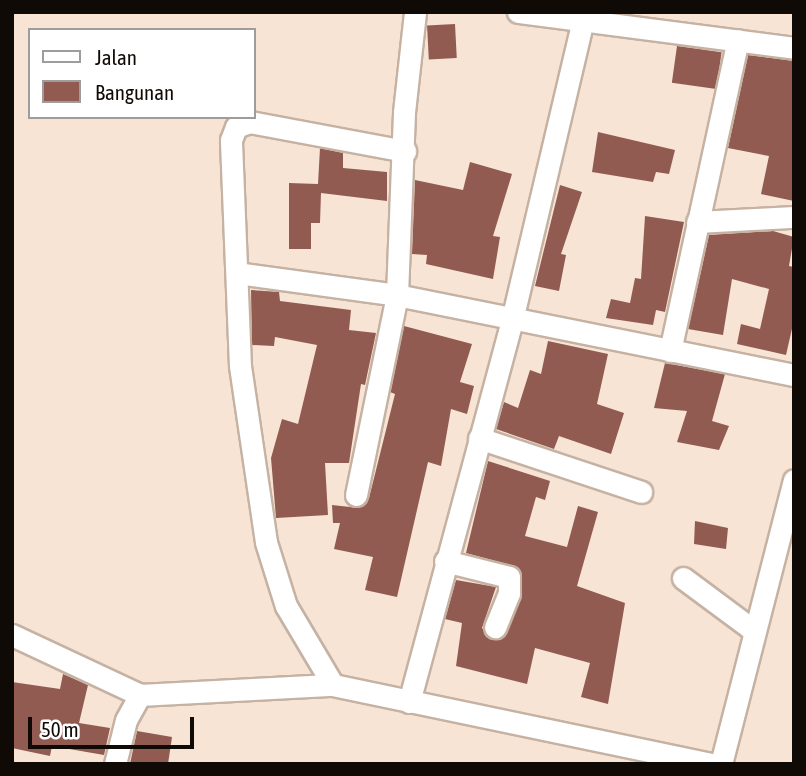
<!DOCTYPE html>
<style>
body{margin:0}
#map{position:relative;width:806px;height:776px;overflow:hidden;background:#f7e4d4;font-family:"Asap Condensed",sans-serif}
div>[style]{position:absolute}
[style*='--x']{left:calc(var(--x)*1px);top:calc(var(--y)*1px);width:calc(var(--w)*1px);rotate:calc(var(--a)*1deg)}
.building>*{inset:0;background:#915b52;transform-origin:0 0}
.roads{filter:drop-shadow(2px 0 #c5b2a3) drop-shadow(-2px 0 #c5b2a3) drop-shadow(0 2px #c5b2a3) drop-shadow(0 -2px #c5b2a3)}
.minor>*{height:21px;margin:-10.5px;padding:0 10.5px;transform-origin:10.5px;border-radius:10.5px;background:#fff}
span{translate:-50% -50%;white-space:nowrap;text-align:center;line-height:1.15;-webkit-text-stroke:6px #fff;paint-order:stroke}
.frame{position:absolute;inset:0;border:14px solid #100a06;pointer-events:none}
.legend{position:absolute;left:28px;top:28px;width:228px;height:91px;box-sizing:border-box;background:#fff;border:2px solid #9f9d9b;margin:0;padding:9px 12px;list-style:none;font-size:21px;color:#100a06}
.legend li{display:flex;align-items:center;gap:14px;height:35px}
.legend b{width:35px;border:2px solid #9f9d9b}
.scale{position:absolute;left:28px;top:717px;width:166px;height:32px;box-sizing:border-box;border:4px solid #100a06;border-top:0;padding-left:9px;font-size:21px;line-height:24px;white-space:nowrap;color:#100a06;-webkit-text-stroke:5px #fff;paint-order:stroke}
</style>
<div id="map">
<div class="building">
<div style="left:455px;top:24px;width:34px;height:28px;rotate:87deg"></div>
<div style="left:677px;top:46px;width:45px;height:37px;rotate:8deg"></div>
<div style="clip-path:polygon(748px 55px,794px 61px,794px 201px,761px 194px,769px 156px,728px 148px)"></div>
<div style="clip-path:polygon(598px 132px,675px 150px,669px 174px,656px 172px,653px 182px,592px 172px)"></div>
<div style="clip-path:polygon(320px 148px,343px 153px,343px 168px,387px 172px,387px 201px,321px 193px,320px 223px,311px 223px,311px 249px,289px 249px,289px 183px,318px 184px)"></div>
<div style="clip-path:polygon(470px 162px,512px 174px,493px 236px,500px 237px,493px 279px,426px 264px,427px 255px,412px 254px,415px 180px,463px 190px)"></div>
<div style="clip-path:polygon(560px 185px,582px 192px,561px 254px,566px 255px,559px 291px,535px 286px)"></div>
<div style="clip-path:polygon(645px 216px,684px 222px,665px 312px,656px 310px,653px 325px,606px 318px,611px 299px,630px 303px,635px 278px,641px 279px)"></div>
<div style="clip-path:polygon(773px 231px,794px 237px,789px 266px,794px 267px,794px 320px,786px 355px,737px 344px,741px 324px,760px 329px,769px 289px,732px 279px,723px 335px,688px 329px,709px 235px)"></div>
<div style="clip-path:polygon(251px 290px,279px 292px,280px 301px,351px 310px,349px 330px,376px 333px,365px 385px,361px 384px,349px 463px,325px 463px,328px 515px,276px 518px,271px 458px,282px 419px,298px 424px,317px 345px,275px 337px,274px 346px,252px 345px)"></div>
<div style="clip-path:polygon(404px 326px,472px 344px,460px 382px,474px 386px,467px 414px,451px 409px,441px 466px,428px 462px,397px 597px,365px 590px,373px 557px,334px 549px,340px 523px,333px 523px,332px 505px,359px 508px,369px 498px,395px 394px,390px 392px)"></div>
<div style="clip-path:polygon(548px 341px,608px 354px,597px 404px,624px 413px,611px 454px,559px 436px,554px 449px,496px 429px,504px 402px,518px 408px,530px 370px,541px 374px)"></div>
<div style="clip-path:polygon(665px 363px,725px 374px,712px 421px,729px 426px,719px 450px,677px 442px,687px 411px,654px 408px)"></div>
<div style="clip-path:polygon(488px 461px,550px 481px,545px 500px,536px 497px,525px 536px,567px 547px,578px 506px,598px 512px,577px 586px,625px 603px,608px 704px,581px 697px,590px 663px,535px 648px,527px 684px,456px 666px,462px 623px,445px 619px,456px 580px,496px 587px,482px 628px,491px 639px,507px 633px,522px 594px,517px 567px,466px 553px)"></div>
<div style="clip-path:polygon(695px 521px,728px 528px,726px 549px,694px 544px)"></div>
<div style="clip-path:polygon(63px 674px,88px 685px,79px 723px,110px 728px,104px 755px,52px 746px,50px 756px,12px 748px,12px 682px,60px 689px)"></div>
<div style="clip-path:polygon(137px 731px,172px 737px,168px 764px,130px 764px)"></div>
</div>
<div class="roads">
<div class="minor">
<div style="--x:518;--y:12;--w:278;--a:7.4"></div>
<div style="--x:697;--y:222;--w:97;--a:-3"></div>
<div style="--x:237;--y:273;--w:162;--a:7.8"></div>
<div style="--x:397;--y:295;--w:405;--a:11.4"></div>
<div style="--x:670;--y:351;--w:318;--a:-77.7"></div>
<div style="--x:479;--y:438;--w:171;--a:18.4"></div>
<div style="--x:356;--y:495;--w:204;--a:-78.4"></div>
<div style="--x:397;--y:295;--w:183;--a:-87.8"></div>
<div style="--x:404;--y:112;--w:101;--a:-83.7"></div>
<div style="--x:445;--y:561;--w:66;--a:14"></div>
<div style="--x:509;--y:577;--w:16;--a:90"></div>
<div style="--x:509;--y:593;--w:37;--a:112"></div>
<div style="--x:683;--y:578;--w:87;--a:36.6"></div>
<div style="--x:12;--y:635;--w:141;--a:25.1"></div>
<div style="--x:333;--y:685;--w:92;--a:-120.7"></div>
<div style="--x:286;--y:606;--w:67;--a:-107.4"></div>
<div style="--x:266;--y:542;--w:178;--a:-98.4"></div>
<div style="--x:240;--y:366;--w:226;--a:-92.3"></div>
<div style="--x:231;--y:140;--w:14;--a:-69"></div>
<div style="--x:236;--y:127;--w:15;--a:-20"></div>
<div style="--x:250;--y:122;--w:158;--a:10.6"></div>
<div style="--x:409;--y:702;--w:396;--a:-74.9"></div>
<div style="--x:512;--y:320;--w:309;--a:-76.7"></div>
<div style="--x:115;--y:764;--w:45;--a:-76"></div>
<div style="--x:126;--y:720;--w:29;--a:-61"></div>
<div style="--x:140;--y:695;--w:193;--a:-3"></div>
<div style="--x:333;--y:685;--w:387;--a:11.8"></div>
<div style="--x:721;--y:764;--w:293;--a:-75.6"></div>
</div>
</div>
<div class="frame"></div>
<ul class="legend">
<li><b style="height:9px;background:#fff"></b>Jalan</li>
<li><b style="height:19px;background:#915b52"></b>Bangunan</li>
</ul>
<div class="scale">50 m</div>
</div>
